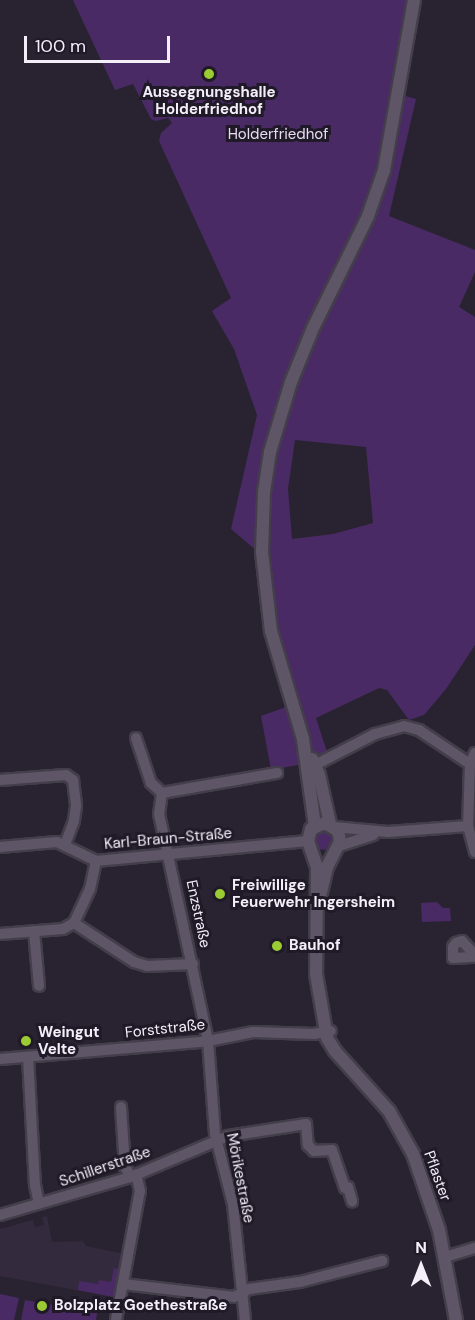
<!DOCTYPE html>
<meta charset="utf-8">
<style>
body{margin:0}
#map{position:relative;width:475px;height:1320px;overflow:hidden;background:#292331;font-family:"DM Sans",sans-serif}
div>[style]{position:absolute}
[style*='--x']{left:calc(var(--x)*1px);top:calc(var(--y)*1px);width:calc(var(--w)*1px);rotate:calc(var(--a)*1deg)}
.built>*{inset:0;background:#332a3e}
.green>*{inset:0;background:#492a65}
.round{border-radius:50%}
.roads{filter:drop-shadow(2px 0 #443e4a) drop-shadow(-2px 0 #443e4a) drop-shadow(0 2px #443e4a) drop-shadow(0 -2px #443e4a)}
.minor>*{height:10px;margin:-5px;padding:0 5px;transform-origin:5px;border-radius:5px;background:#5e5667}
.tertiary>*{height:12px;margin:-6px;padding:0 6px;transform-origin:6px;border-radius:6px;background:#5e5667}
.dots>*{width:16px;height:16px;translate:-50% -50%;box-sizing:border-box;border:3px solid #201927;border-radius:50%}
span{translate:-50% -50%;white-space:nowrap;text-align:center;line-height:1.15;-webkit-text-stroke:6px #201927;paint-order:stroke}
.poi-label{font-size:15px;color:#f3eff9;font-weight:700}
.left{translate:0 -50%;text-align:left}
.park-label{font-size:15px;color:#e6ddf1}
.street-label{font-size:15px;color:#f3eff9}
.north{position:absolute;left:391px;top:1236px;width:60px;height:60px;-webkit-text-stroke:4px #201927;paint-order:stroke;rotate:0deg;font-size:16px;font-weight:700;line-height:24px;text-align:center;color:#f3eff9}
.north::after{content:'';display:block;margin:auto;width:21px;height:27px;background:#f3eff9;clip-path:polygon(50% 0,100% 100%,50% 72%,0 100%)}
.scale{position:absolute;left:24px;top:36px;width:146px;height:27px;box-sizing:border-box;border:3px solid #f3eff9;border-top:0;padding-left:8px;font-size:18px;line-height:21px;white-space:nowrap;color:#f3eff9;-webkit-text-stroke:4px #201927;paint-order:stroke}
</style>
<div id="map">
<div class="built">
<div style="clip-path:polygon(47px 1216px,52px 1242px,83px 1241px,86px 1246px,125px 1254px,113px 1297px,0 1276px,0 1229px,33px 1220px,35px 1227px,44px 1225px,42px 1217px)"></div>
</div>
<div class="green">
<div style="clip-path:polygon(evenodd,73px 0,410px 0,395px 93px,416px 99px,389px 216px,475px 250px,475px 272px,459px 307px,475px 317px,475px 645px,446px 689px,424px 715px,409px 720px,387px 690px,379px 688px,316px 718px,328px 755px,319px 761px,271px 770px,261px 716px,286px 707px,266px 631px,258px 552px,231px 529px,257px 415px,234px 349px,212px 311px,231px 298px,159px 141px,161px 133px,172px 123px,168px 118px,156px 121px,151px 119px,133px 84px,115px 90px,73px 0,295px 440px,366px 447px,373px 523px,333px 534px,292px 539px,288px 489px,295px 440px)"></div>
<div class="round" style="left:313px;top:830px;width:20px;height:20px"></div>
<div style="clip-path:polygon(437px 902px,443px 908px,450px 908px,451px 921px,422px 922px,421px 903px)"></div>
<div style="clip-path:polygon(114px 1268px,121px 1270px,113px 1297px,78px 1290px,79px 1281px,98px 1284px,99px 1280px,111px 1282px)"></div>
<div style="clip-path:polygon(0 1294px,19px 1298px,14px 1320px,0 1320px)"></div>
<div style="clip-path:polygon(25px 1300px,97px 1313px,96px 1320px,21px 1320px)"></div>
</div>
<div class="roads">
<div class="minor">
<div style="--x:136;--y:738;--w:47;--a:71.6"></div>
<div style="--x:151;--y:783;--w:15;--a:42"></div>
<div style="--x:475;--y:753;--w:12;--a:114"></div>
<div style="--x:470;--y:764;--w:62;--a:91.8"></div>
<div style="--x:468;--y:826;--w:27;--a:75"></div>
<div style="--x:315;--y:765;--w:68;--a:-27.3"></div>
<div style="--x:375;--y:734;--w:30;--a:-15"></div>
<div style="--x:404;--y:726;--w:16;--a:15"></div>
<div style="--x:419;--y:730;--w:61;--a:33.7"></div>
<div style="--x:0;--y:780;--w:66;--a:-4.3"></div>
<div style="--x:66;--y:775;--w:9;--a:36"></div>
<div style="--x:73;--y:780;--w:26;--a:83"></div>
<div style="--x:76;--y:806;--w:15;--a:98"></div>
<div style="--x:74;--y:821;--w:26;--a:111"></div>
<div style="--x:162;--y:793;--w:21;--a:98"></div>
<div style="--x:159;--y:814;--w:232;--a:77.8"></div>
<div style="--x:208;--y:1041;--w:93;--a:85.7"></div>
<div style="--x:215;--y:1134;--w:72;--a:75.6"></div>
<div style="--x:233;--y:1204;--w:117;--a:84.1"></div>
<div style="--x:162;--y:793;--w:117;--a:-9.9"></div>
<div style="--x:334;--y:827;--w:54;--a:5.3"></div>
<div style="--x:388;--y:832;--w:80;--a:-4.3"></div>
<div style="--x:339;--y:846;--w:36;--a:-18"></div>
<div style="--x:0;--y:847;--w:57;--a:-5"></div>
<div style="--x:57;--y:842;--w:43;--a:26"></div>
<div style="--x:96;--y:861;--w:213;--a:-5.4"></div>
<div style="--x:74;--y:923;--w:72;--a:33"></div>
<div style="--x:134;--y:962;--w:14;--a:17"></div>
<div style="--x:147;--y:966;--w:46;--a:-2.5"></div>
<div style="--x:34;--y:931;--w:55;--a:84.8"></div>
<div style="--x:0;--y:934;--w:63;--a:-4.5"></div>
<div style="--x:63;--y:929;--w:13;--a:-29"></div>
<div style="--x:74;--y:923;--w:38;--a:-65"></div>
<div style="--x:90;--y:889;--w:29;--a:-78"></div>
<div style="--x:475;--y:955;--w:19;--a:-133"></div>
<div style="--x:462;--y:941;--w:6;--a:162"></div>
<div style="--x:456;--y:943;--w:5;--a:127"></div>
<div style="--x:453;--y:947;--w:11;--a:90"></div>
<div style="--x:453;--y:958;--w:22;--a:-3"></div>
<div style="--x:28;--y:1057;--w:128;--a:86.9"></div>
<div style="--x:35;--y:1185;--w:19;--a:78"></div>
<div style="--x:0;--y:1059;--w:209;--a:-4.9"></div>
<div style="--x:208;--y:1041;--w:46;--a:-11.3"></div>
<div style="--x:253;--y:1032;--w:61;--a:1.9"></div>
<div style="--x:314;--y:1034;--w:17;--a:-10"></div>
<div style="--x:121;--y:1107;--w:60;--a:86.2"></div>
<div style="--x:125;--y:1167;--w:12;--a:59"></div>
<div style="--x:0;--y:1215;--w:136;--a:-16.2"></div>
<div style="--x:131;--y:1177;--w:105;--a:-22.9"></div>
<div style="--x:228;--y:1136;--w:79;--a:-8.7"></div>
<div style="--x:306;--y:1124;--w:21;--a:85"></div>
<div style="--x:308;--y:1145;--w:8;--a:45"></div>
<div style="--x:314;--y:1151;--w:18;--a:-3"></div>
<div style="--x:332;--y:1150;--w:40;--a:71.1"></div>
<div style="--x:345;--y:1188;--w:3;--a:-18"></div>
<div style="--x:348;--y:1187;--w:15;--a:74"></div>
<div style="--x:445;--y:1257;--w:31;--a:-17"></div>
<div style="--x:123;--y:1284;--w:112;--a:6.7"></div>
<div style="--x:234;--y:1297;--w:17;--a:-28"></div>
<div style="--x:249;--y:1289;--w:51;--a:-7.8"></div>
<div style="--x:300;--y:1282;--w:85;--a:-14.4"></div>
<div style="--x:116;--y:1320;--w:131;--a:-79.5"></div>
<div style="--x:140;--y:1191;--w:17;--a:-103"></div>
</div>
<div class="tertiary">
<div style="--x:312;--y:759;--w:17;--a:66"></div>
<div style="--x:319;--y:775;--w:50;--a:77.3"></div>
<div style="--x:315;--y:826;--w:88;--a:-97.9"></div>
<div style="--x:303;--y:739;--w:113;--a:-106.5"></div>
<div style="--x:271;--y:631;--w:80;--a:-96.5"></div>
<div style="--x:262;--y:552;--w:60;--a:-88.1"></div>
<div style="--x:264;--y:492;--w:40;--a:-81.5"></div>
<div style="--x:270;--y:452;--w:73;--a:-73.3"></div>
<div style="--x:291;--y:382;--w:58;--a:-67.8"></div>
<div style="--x:313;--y:328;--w:125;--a:-63.8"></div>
<div style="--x:368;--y:216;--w:49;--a:-70.8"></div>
<div style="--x:384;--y:170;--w:173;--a:-80"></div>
<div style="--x:317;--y:909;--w:43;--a:-76.6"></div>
<div style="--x:327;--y:867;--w:29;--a:-63"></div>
<div style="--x:340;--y:841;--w:10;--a:-101"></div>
<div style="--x:338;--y:831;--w:15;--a:-148"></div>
<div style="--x:325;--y:823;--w:15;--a:157"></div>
<div style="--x:311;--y:829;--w:12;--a:104"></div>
<div style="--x:308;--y:841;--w:28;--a:71"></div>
<div style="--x:317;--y:867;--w:107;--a:90.5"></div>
<div style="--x:316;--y:974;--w:65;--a:80.2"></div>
<div style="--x:327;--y:1038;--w:15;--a:58"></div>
<div style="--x:335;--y:1051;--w:81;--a:48"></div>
<div style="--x:389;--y:1111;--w:49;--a:60.8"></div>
<div style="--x:413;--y:1154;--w:80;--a:71.1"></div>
<div style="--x:439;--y:1230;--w:92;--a:79.3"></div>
</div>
</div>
<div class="dots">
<div style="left:209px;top:74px;background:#9bcb33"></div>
<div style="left:220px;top:894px;background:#9bcb33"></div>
<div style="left:277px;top:946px;background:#9bcb33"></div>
<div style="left:26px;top:1041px;background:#9bcb33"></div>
<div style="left:42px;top:1306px;background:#9bcb33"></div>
</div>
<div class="poi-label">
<span style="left:209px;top:101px">Aussegnungshalle<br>Holderfriedhof</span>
<span class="left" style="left:232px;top:894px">Freiwillige<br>Feuerwehr Ingersheim</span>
<span class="left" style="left:289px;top:946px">Bauhof</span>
<span class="left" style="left:38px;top:1041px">Weingut<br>Velte</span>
<span class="left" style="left:54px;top:1306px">Bolzplatz Goethestraße</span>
</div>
<div class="park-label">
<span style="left:278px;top:135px">Holderfriedhof</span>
</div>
<div class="street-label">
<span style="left:168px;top:839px;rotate:-5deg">Karl-Braun-Straße</span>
<span style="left:198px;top:914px;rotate:78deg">Enzstraße</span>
<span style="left:165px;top:1029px;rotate:-6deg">Forststraße</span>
<span style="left:105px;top:1167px;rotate:-19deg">Schillerstraße</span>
<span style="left:437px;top:1176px;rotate:70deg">Pflaster</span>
<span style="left:240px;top:1178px;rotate:79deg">Mörikestraße</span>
</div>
<div class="north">N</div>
<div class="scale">100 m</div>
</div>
